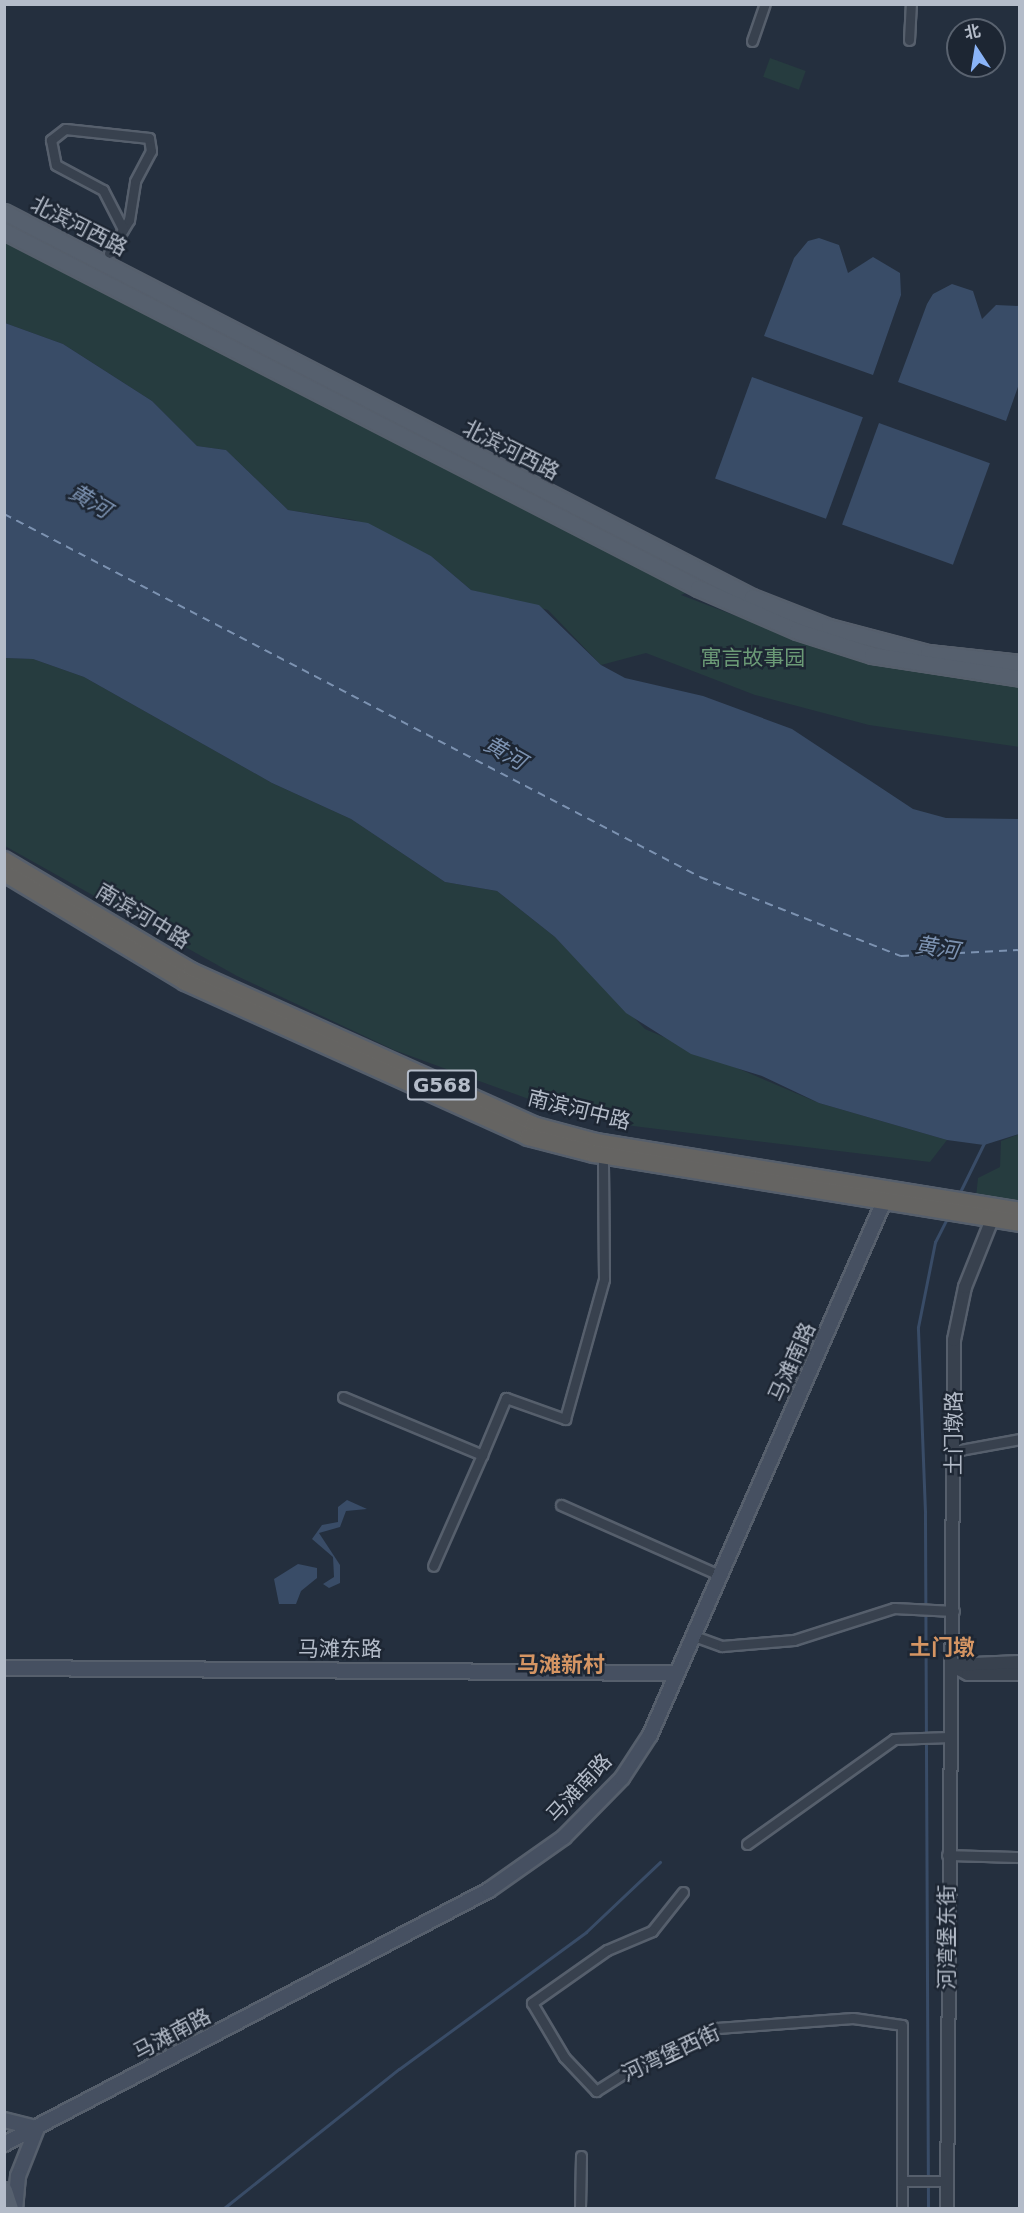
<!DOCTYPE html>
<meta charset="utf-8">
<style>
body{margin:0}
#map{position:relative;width:1024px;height:2213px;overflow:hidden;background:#242f3e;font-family:"DejaVu Sans","Noto Sans SC",sans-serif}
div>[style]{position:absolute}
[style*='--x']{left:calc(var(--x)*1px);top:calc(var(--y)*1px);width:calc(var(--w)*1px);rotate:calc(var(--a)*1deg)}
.green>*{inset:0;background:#263c3f;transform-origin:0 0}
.water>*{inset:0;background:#394c67;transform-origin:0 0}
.stream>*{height:3px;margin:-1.5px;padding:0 1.5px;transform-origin:1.5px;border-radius:1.5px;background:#394c67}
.ferry>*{height:1.5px;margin-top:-0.75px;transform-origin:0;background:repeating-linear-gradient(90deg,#7c92b1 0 8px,transparent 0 14px)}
.roads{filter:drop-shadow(2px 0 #565f6c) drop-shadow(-2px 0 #565f6c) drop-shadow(0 2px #565f6c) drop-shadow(0 -2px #565f6c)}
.minor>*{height:9px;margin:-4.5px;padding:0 4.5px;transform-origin:4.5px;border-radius:4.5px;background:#38414e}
.tertiary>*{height:12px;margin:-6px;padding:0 6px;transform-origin:6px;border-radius:6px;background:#38414e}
.secondary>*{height:14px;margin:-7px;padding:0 7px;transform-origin:7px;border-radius:7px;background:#465061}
.primary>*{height:15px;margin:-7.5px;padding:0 7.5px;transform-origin:7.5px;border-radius:7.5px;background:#56606e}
.trunk>*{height:16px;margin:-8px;padding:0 8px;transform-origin:8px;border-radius:8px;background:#656462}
span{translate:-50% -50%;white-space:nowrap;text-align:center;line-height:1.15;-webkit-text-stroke:5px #1d2633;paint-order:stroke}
.shield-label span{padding:2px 4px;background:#1d2633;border:2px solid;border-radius:4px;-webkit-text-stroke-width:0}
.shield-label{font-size:20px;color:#b4bcc9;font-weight:700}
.street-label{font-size:21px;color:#b4bcc9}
.park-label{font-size:21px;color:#6b9a76}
.water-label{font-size:22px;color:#7c92b1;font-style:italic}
.neighbourhood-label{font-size:22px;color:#d59563;font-weight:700}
.frame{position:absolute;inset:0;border:6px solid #b4bcc9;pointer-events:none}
.north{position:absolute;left:946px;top:18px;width:60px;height:60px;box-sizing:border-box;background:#1d2633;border:2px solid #59626f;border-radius:50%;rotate:348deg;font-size:16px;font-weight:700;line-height:24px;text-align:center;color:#b4bcc9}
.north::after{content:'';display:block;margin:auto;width:21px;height:27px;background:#8ab4f8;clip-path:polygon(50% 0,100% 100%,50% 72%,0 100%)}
</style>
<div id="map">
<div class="green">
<div style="left:770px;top:58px;width:38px;height:20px;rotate:20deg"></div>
<div style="clip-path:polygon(4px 231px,698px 588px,681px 595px,845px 657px,1019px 685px,1019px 747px,869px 725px,755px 695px,646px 653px,601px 665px,548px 610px,471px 590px,431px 556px,354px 520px,288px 510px,226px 450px,197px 446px,152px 401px,63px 344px,5px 323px)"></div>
<div style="clip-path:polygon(4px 658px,33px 659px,84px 677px,272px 783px,351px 819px,445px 882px,497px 891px,555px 937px,645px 1029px,819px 1103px,947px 1140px,930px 1162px,633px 1126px,548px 1106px,394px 1050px,237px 976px,5px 846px)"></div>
<div style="clip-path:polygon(1019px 1134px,1019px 1204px,976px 1197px,978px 1178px,1000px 1167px,1001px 1141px)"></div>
</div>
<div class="water">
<div style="clip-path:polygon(819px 238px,839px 245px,848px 273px,873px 257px,900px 273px,901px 295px,873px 375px,764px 336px,794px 258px,808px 241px)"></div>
<div style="clip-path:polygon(952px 284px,973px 291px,982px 319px,996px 305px,1019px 306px,1019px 384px,1006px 421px,898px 382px,927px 304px,933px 294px)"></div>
<div style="clip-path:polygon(5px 323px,63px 344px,152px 401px,197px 446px,226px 450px,288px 510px,368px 523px,431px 556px,471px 590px,539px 605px,601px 665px,625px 678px,703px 696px,792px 729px,913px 809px,946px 818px,1019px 819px,1019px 1134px,984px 1145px,947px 1140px,819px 1103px,762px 1076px,691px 1054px,626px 1013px,555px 937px,497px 891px,445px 882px,351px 819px,272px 783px,84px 677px,33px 659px,5px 658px)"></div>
<div style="left:752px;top:377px;width:118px;height:108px;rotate:20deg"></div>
<div style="left:879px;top:423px;width:118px;height:108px;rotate:20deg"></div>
<div style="clip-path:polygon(347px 1500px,367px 1509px,346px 1511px,340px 1527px,319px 1533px,340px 1565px,340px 1583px,329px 1588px,323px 1584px,334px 1577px,333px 1557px,312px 1539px,322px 1525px,338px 1522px,338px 1507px)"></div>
<div style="clip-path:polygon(298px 1564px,317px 1568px,317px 1578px,301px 1591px,296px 1604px,279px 1604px,274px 1579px)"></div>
</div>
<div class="stream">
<div style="--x:959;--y:1194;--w:59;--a:-63.9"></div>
<div style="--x:224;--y:2208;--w:223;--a:-38.5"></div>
<div style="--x:399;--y:2069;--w:232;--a:-36.2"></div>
<div style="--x:586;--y:1932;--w:102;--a:-43.4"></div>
<div style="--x:928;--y:2208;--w:696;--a:-90.25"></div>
<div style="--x:925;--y:1512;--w:185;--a:-92.2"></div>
<div style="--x:918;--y:1327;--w:87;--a:-78.7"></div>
<div style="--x:935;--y:1242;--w:29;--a:-63"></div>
</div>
<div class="ferry">
<div style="--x:4;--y:514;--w:785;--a:27.54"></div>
<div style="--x:700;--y:877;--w:216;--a:21.5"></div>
<div style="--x:901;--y:956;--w:119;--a:-2.9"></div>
</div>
<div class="roads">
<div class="minor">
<div style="--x:909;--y:40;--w:36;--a:-87"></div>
<div style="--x:752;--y:41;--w:39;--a:-71"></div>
<div style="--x:109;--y:253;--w:39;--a:-59"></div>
<div style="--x:129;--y:220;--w:39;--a:-81"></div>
<div style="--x:135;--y:181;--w:34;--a:-62"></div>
<div style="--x:151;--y:151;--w:13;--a:-99"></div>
<div style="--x:149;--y:138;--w:84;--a:-173.9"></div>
<div style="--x:65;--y:129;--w:18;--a:142"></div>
<div style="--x:51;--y:140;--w:25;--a:79"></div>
<div style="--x:56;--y:165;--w:53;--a:28"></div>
<div style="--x:103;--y:190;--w:44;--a:62.9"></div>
<div style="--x:343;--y:1397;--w:151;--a:22.6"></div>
<div style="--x:482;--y:1455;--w:121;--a:113.8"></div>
<div style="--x:954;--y:1451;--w:67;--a:-10.3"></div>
<div style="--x:482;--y:1455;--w:62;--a:-67.2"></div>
<div style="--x:506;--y:1398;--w:63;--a:19.6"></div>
<div style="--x:565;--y:1419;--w:145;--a:-74.4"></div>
<div style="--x:604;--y:1279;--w:124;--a:-90.5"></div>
<div style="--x:561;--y:1505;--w:173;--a:23.9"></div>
<div style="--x:694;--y:1636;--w:30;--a:20"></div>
<div style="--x:722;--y:1646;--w:72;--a:-4.8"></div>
<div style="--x:794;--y:1640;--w:105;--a:-17.7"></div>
<div style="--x:894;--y:1608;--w:60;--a:2.9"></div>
<div style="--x:747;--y:1844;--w:181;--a:-35.5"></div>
<div style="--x:894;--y:1739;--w:55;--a:-2.1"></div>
<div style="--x:947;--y:1855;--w:73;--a:1.6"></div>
<div style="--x:683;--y:1892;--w:50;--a:128.5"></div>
<div style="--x:652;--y:1931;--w:49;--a:157.1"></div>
<div style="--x:607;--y:1950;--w:92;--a:144.8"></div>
<div style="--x:532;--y:2003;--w:63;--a:59.3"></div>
<div style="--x:564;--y:2057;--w:47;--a:46.7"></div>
<div style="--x:596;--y:2091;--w:58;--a:-32.3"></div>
<div style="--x:645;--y:2060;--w:79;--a:-24"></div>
<div style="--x:717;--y:2028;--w:136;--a:-4.2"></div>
<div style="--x:853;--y:2018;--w:49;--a:8.1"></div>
<div style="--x:902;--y:2025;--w:183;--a:90"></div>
<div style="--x:902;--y:2181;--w:45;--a:0"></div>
<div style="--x:580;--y:2208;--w:52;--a:-88.9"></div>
</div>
<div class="tertiary">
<div style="--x:951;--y:1665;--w:19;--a:28"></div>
<div style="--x:968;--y:1674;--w:52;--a:0"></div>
<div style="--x:951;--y:1665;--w:69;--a:-2.5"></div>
<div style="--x:947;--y:2208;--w:868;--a:-89.54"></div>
<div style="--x:954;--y:1340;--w:54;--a:-78.3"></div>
<div style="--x:965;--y:1287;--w:81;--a:-68.2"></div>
</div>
<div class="secondary">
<div style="--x:4;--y:1668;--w:672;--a:0.43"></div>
<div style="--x:4;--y:2120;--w:34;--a:14"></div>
<div style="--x:37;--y:2128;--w:52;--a:111.6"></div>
<div style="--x:18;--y:2176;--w:32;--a:95"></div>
<div style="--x:4;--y:2144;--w:547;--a:-27.64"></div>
<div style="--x:489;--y:1890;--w:92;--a:-35.2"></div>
<div style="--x:564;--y:1837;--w:83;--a:-45.5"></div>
<div style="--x:622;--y:1778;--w:51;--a:-56.9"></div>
<div style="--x:650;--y:1735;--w:593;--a:-66.33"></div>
</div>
<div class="primary">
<div style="--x:4;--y:212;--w:841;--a:27.24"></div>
<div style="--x:752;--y:597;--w:83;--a:21.3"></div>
<div style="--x:829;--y:627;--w:102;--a:14.7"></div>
<div style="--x:928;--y:653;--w:93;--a:6.2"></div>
<div style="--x:4;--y:231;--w:780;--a:27.22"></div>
<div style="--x:698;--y:588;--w:108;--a:23.5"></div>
<div style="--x:797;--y:631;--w:79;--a:17.7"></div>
<div style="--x:872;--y:655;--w:150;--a:8.8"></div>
<div style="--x:4;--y:2190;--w:19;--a:72"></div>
</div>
<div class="trunk">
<div style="--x:4;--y:860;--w:217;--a:30.7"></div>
<div style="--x:191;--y:971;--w:375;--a:24.2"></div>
<div style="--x:533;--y:1125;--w:65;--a:15.1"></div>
<div style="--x:596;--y:1142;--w:430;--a:9.2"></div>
<div style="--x:11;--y:877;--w:203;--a:31.1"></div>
<div style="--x:185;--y:982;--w:376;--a:24.3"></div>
<div style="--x:528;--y:1137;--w:68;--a:14.4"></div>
<div style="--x:594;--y:1154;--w:432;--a:9.2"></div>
</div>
</div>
<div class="shield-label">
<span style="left:442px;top:1085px">G568</span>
</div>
<div class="street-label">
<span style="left:79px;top:226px;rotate:27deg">北滨河西路</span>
<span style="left:511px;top:450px;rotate:27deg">北滨河西路</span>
<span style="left:143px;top:916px;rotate:31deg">南滨河中路</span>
<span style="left:579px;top:1110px;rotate:14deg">南滨河中路</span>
<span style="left:792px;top:1362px;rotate:-66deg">马滩南路</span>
<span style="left:954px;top:1433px;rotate:-90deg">土门墩路</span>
<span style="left:340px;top:1649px">马滩东路</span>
<span style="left:579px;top:1788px;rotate:-47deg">马滩南路</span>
<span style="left:947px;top:1937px;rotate:-90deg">河湾堡东街</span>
<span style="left:172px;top:2034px;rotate:-28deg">马滩南路</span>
<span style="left:671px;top:2053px;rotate:-25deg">河湾堡西街</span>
</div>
<div class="park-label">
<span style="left:753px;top:658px">寓言故事园</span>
</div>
<div class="water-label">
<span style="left:90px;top:501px;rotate:31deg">黄河</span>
<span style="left:505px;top:753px;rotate:30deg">黄河</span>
<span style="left:937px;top:948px;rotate:9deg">黄河</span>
</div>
<div class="neighbourhood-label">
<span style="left:942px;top:1648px">土门墩</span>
<span style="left:561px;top:1665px">马滩新村</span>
</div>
<div class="frame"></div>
<div class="north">北</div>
</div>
